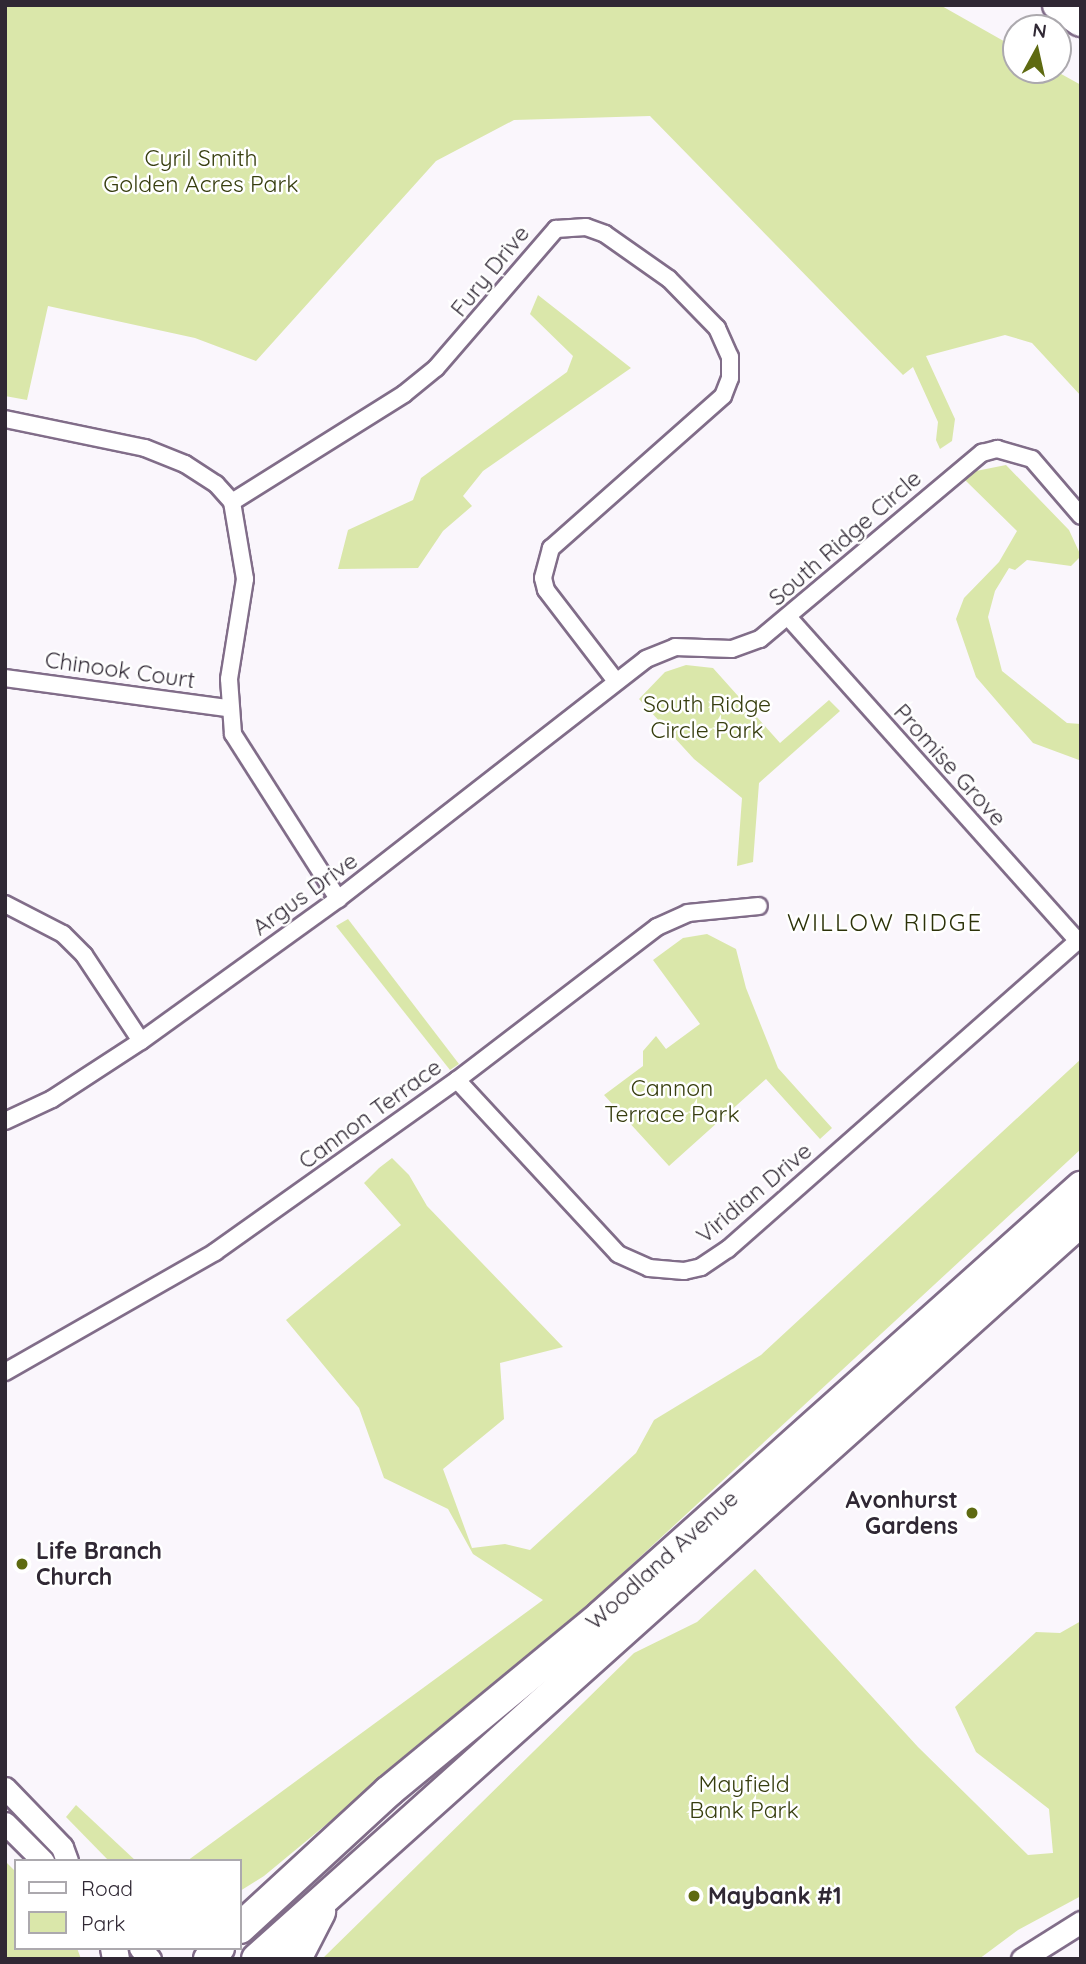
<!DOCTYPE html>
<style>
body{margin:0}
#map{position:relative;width:1086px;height:1964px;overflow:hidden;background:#faf6fc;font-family:Quicksand,sans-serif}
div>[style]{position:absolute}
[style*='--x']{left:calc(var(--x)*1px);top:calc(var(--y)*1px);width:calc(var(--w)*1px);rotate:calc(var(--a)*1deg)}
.green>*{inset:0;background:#dae7aa}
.roads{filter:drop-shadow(2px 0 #816d89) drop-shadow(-2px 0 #816d89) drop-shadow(0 2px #816d89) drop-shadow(0 -2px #816d89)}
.minor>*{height:16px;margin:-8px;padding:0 8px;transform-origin:8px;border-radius:8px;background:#fff}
.tertiary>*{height:21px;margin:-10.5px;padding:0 10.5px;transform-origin:10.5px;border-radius:10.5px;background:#fff}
.primary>*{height:26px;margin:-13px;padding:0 13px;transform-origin:13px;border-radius:13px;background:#fff}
.motorway>*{height:30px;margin:-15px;padding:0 15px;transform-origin:15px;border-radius:15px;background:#fff}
.dots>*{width:19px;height:19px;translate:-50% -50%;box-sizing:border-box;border:4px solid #fff;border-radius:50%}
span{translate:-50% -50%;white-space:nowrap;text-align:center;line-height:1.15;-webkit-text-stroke:5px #fff;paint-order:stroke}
.park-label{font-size:23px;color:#373e0f}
.street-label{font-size:23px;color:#302834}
.poi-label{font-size:23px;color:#302834;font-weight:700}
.right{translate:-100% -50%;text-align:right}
.left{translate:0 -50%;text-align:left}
.neighbourhood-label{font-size:24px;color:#2c3209;letter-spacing:2px}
.frame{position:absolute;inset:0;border:7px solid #302834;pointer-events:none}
.legend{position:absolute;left:14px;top:1859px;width:228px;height:91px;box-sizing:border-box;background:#fff;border:2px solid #aca9ae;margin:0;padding:9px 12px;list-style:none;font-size:21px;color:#302834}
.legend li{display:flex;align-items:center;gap:14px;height:35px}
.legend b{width:35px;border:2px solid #aca9ae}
.north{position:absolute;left:1002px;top:14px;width:70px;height:70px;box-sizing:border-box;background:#fff;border:2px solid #aca9ae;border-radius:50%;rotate:8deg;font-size:19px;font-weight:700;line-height:28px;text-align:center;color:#302834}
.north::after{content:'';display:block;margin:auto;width:24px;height:32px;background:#5e6a11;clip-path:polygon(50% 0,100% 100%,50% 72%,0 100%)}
</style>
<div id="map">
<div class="green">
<div style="clip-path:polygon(5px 5px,940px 5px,1016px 48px,1016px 70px,1054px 70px,1081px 85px,1081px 396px,1032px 343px,1005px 335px,926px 356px,955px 419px,952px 441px,940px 449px,936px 440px,938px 422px,913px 367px,903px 375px,650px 116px,514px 120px,436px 161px,256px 361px,195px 338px,48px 306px,27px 400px,5px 396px)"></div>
<div style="clip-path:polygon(538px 295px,631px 368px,483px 471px,463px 496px,472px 506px,443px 531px,418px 568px,338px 569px,348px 530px,413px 500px,421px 478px,567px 372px,573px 356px,530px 314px)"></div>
<div style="clip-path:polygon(1006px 465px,1069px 530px,1081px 556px,1071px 566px,1027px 560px,1015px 570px,1009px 568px,995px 591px,988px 617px,1002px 671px,1067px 723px,1081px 724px,1079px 760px,1033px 743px,976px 677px,956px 619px,964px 598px,999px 562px,1017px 531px,965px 480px,976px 471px)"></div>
<div style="clip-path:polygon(686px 665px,713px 668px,780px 743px,829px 700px,840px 711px,759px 783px,753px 862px,737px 866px,742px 798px,694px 759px,639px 699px,665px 672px)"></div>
<div style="clip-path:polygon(348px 919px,459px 1064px,450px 1070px,336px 926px)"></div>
<div style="clip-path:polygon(707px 934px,736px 949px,746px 988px,778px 1068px,832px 1128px,820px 1139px,766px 1079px,669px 1166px,604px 1095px,643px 1066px,643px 1051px,656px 1036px,666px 1049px,700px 1024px,653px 960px,683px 938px)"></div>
<div style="clip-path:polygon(1081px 1059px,1081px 1149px,560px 1631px,264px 1876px,240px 1891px,240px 1861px,187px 1861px,543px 1600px,473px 1554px,448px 1509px,384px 1478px,359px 1408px,286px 1320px,401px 1225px,364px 1183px,379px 1168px,392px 1158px,409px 1175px,427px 1206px,563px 1347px,500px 1363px,504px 1419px,443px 1469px,472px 1548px,505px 1544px,530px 1550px,636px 1453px,654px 1420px,761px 1355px)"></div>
<div style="clip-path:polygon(755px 1569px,918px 1747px,1028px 1855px,1053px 1853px,1049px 1809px,976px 1752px,955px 1707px,1036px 1632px,1060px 1633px,1081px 1621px,1081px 1896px,1018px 1930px,979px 1959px,322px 1959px,634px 1653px,697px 1622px)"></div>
<div style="clip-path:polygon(76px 1805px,136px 1861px,109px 1861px,66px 1817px)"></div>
<div style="clip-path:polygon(5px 1861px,16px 1872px,16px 1948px,77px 1948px,81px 1959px,5px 1959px)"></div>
</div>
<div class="roads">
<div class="minor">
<div style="--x:5;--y:419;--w:143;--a:11.7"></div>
<div style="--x:145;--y:448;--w:43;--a:21.8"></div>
<div style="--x:185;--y:464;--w:37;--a:33"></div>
<div style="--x:216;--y:484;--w:24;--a:48"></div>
<div style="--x:232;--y:502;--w:78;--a:80.4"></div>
<div style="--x:245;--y:579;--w:101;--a:99.1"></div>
<div style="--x:229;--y:679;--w:55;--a:85.8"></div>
<div style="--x:233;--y:734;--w:196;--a:57.5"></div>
<div style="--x:232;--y:502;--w:203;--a:-32.1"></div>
<div style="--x:404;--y:394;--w:41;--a:-39.1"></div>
<div style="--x:436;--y:368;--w:184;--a:-49.2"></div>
<div style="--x:556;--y:229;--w:30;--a:-4"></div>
<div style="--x:586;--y:227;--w:20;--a:20"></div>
<div style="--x:605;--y:234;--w:78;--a:35.1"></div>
<div style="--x:669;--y:279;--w:69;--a:45.6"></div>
<div style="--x:717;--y:328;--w:32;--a:66"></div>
<div style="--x:730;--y:357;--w:21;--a:90"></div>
<div style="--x:730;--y:378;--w:19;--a:111"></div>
<div style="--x:723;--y:396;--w:230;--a:138.5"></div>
<div style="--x:551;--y:548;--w:31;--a:105"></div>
<div style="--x:543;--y:578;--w:12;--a:76"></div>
<div style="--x:546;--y:590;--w:113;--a:52.5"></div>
<div style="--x:789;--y:618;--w:433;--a:48.2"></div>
<div style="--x:5;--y:678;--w:225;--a:7.7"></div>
<div style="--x:5;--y:904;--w:65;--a:27.3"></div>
<div style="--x:63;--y:934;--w:30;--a:45"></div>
<div style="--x:84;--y:955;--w:103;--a:56.5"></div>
<div style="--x:457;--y:1080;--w:237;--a:47.2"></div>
<div style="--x:618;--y:1254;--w:34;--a:24"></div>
<div style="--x:649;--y:1268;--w:35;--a:5"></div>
<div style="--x:684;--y:1271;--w:17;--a:-13"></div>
<div style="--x:701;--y:1267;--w:32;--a:-34"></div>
<div style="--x:728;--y:1249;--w:470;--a:-41.4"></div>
<div style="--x:5;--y:1121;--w:52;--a:-25.1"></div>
<div style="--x:52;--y:1099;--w:106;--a:-33.1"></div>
<div style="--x:141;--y:1041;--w:243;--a:-35.8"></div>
<div style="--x:338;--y:899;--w:390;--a:-37.9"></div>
<div style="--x:646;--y:659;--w:31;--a:-22"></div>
<div style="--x:675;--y:647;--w:57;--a:2"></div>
<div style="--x:732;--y:649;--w:30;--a:-20"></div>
<div style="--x:760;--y:639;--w:290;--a:-40"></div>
<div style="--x:982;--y:453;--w:16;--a:-15"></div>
<div style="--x:997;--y:449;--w:36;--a:16"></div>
<div style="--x:1032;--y:459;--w:75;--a:49.3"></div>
<div style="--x:5;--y:1372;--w:242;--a:-29.7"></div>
<div style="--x:215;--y:1252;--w:297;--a:-35.4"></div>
<div style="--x:457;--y:1080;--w:252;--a:-37.4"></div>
<div style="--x:657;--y:927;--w:34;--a:-24"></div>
<div style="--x:688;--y:913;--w:71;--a:-5.6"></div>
</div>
<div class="tertiary">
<div style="--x:5;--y:1788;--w:82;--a:46"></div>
<div style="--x:62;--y:1847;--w:15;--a:70"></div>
<div style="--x:5;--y:1823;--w:54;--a:45"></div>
<div style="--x:140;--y:1948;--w:15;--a:48"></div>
<div style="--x:1022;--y:1959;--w:70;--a:-32.1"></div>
</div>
<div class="primary">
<div style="--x:114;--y:1948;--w:11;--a:80"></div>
</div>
<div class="motorway">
<div style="--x:1058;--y:5;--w:28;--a:35"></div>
<div style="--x:240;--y:1928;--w:202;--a:-42.6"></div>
<div style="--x:389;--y:1791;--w:275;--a:-39.5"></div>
<div style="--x:601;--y:1616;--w:644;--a:-41.79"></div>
<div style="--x:209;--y:1959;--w:15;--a:-48"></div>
<div style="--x:257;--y:1959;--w:1106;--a:-41.85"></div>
<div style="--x:296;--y:1959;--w:53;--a:-62.9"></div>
</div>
</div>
<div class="dots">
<div style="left:972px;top:1513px;background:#5e6a11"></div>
<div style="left:22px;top:1564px;background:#5e6a11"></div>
<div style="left:694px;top:1896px;background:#5e6a11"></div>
</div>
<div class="park-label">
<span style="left:201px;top:171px">Cyril Smith<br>Golden Acres Park</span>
<span style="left:707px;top:717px">South Ridge<br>Circle Park</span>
<span style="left:672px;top:1101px">Cannon<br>Terrace Park</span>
<span style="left:744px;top:1797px">Mayfield<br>Bank Park</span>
</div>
<div class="street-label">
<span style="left:490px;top:271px;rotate:-51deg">Fury Drive</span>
<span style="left:845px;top:538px;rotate:-41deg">South Ridge Circle</span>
<span style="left:120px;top:670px;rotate:8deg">Chinook Court</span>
<span style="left:950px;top:765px;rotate:48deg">Promise Grove</span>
<span style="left:305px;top:894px;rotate:-36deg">Argus Drive</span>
<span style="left:370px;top:1114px;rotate:-36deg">Cannon Terrace</span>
<span style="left:754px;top:1193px;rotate:-40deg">Viridian Drive</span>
<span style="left:662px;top:1560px;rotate:-42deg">Woodland Avenue</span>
</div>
<div class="poi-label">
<span class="right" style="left:958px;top:1513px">Avonhurst<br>Gardens</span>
<span class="left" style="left:36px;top:1564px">Life Branch<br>Church</span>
<span class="left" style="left:708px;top:1896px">Maybank #1</span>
</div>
<div class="neighbourhood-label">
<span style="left:885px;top:923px">WILLOW RIDGE</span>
</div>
<div class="frame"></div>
<ul class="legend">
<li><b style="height:9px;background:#fff"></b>Road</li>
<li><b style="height:19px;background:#dae7aa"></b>Park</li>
</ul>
<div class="north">N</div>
</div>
